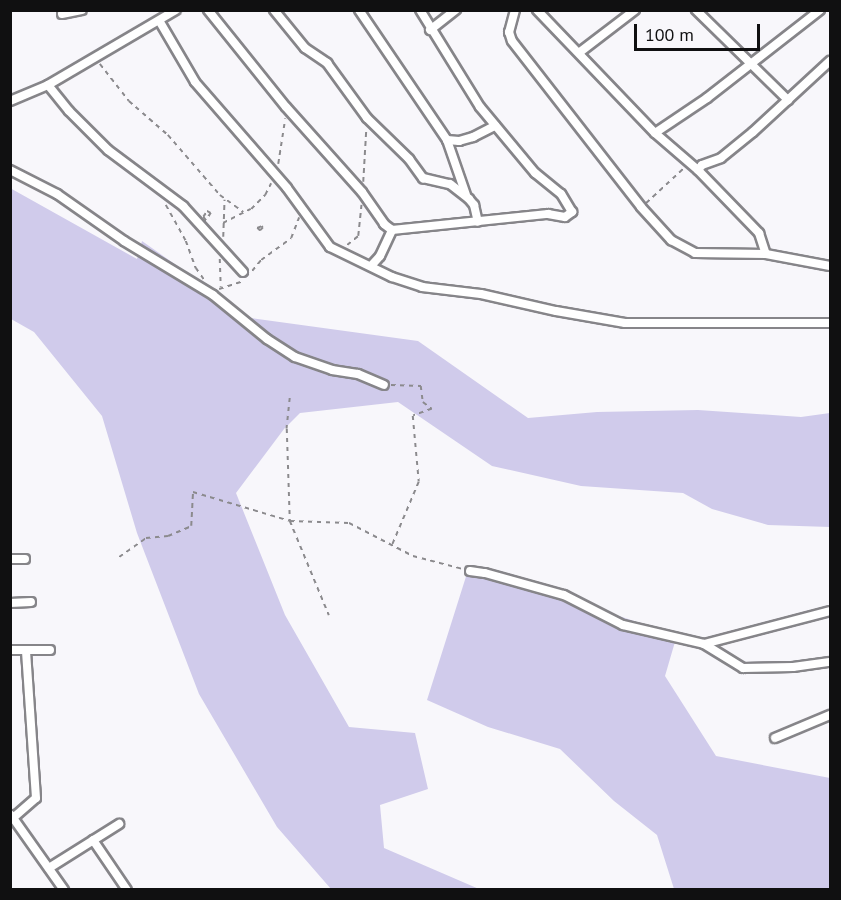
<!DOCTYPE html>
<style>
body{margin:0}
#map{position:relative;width:841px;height:900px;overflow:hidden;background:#f8f7fb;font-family:"PT Sans",sans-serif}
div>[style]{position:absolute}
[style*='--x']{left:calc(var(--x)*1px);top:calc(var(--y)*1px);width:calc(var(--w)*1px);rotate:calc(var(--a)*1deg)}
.green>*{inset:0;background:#d0cbeb}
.path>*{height:1.5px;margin-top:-0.75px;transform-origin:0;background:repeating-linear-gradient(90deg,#8b8a8d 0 4.5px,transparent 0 9px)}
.roads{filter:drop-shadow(2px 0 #868589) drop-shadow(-2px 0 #868589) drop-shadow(0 2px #868589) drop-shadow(0 -2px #868589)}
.street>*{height:8px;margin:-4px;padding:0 4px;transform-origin:4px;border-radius:4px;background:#fff}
span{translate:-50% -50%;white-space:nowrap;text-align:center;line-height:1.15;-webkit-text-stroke:4.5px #f8f7fb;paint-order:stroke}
.frame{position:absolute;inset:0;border:12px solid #101011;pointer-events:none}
.scale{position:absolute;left:634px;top:24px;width:126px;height:27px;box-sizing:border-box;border:3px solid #101011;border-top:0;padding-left:8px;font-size:18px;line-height:21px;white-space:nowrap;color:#101011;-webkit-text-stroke:4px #f8f7fb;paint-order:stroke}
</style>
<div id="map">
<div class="green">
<div style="clip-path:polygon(10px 188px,137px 259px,142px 241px,251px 318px,418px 341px,528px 418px,597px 412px,698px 410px,801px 417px,830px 413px,830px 527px,768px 525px,712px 509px,683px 493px,581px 486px,492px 466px,398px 402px,300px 413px,284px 429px,236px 493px,285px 615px,349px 727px,415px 733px,428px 789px,380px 805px,384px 848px,479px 889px,331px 889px,277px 827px,199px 694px,137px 533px,102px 416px,34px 332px,11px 319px)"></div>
<div style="clip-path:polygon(469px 567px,677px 635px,665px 676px,716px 756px,830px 778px,830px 889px,674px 889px,657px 835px,614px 801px,560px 749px,488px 727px,427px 700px)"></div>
</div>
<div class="path">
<div style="--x:100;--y:64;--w:47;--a:51.9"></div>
<div style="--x:129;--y:101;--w:52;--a:41.1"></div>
<div style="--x:168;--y:135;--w:79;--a:49.1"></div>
<div style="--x:220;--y:195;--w:29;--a:36"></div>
<div style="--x:278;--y:164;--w:46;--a:-81.2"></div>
<div style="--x:363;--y:182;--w:52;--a:-86.7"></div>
<div style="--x:646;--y:203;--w:53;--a:-42.7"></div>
<div style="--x:166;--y:205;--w:41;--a:60.9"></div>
<div style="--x:186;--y:241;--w:29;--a:70"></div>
<div style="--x:196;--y:268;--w:16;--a:55"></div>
<div style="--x:207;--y:211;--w:4;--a:27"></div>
<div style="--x:211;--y:213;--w:9;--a:122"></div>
<div style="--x:206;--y:221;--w:5;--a:-127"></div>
<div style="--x:203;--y:217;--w:7;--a:-56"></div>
<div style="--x:223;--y:223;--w:31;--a:-27"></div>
<div style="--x:251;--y:209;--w:20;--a:-45"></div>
<div style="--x:265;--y:195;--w:13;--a:-63"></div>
<div style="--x:262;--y:226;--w:2;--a:63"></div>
<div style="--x:263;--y:228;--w:4;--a:135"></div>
<div style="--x:260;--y:231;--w:4;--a:-135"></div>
<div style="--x:257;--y:228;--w:5;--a:-22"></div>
<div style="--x:223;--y:237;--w:37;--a:-88"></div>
<div style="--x:347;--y:245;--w:14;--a:-39"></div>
<div style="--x:358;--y:236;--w:31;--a:-84"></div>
<div style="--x:220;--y:259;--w:28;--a:88"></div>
<div style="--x:252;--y:271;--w:14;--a:-51"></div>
<div style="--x:261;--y:260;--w:37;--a:-36"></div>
<div style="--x:291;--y:238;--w:22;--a:-69"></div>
<div style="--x:219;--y:289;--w:25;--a:-18"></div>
<div style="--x:391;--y:385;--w:30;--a:2"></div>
<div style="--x:421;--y:386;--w:16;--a:83"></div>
<div style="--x:423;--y:402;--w:11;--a:38"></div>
<div style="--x:432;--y:409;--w:20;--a:160"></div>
<div style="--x:413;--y:416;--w:66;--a:84.8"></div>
<div style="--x:419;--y:482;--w:69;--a:112.9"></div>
<div style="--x:290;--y:398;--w:31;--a:96"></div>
<div style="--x:287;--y:429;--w:92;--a:88.1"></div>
<div style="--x:290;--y:521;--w:102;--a:67.5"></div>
<div style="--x:119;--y:557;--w:33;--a:-35"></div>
<div style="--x:146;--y:538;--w:22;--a:-5"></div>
<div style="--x:168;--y:536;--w:25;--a:-23"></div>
<div style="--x:191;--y:526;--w:34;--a:-87"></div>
<div style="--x:193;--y:492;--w:101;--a:16.6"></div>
<div style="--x:290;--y:521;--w:59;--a:1.9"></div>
<div style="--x:349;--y:523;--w:72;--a:27.3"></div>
<div style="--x:413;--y:556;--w:52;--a:14.6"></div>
</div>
<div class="roads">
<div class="street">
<div style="--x:208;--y:10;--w:124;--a:51.2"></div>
<div style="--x:286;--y:107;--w:114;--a:48.2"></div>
<div style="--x:362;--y:192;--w:39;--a:55"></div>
<div style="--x:384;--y:224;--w:10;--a:37"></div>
<div style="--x:392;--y:230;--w:157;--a:-5.9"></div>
<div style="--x:548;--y:214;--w:17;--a:10"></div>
<div style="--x:565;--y:217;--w:9;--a:-36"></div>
<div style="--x:572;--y:212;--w:21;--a:-121"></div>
<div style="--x:561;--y:194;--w:33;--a:-141"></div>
<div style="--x:535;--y:173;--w:86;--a:-129.8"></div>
<div style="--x:480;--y:107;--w:114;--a:-121.7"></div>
<div style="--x:274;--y:10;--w:49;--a:50.8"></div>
<div style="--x:305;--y:48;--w:27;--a:34"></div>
<div style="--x:327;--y:63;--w:68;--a:54"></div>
<div style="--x:367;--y:118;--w:59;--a:44.3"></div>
<div style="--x:409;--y:159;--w:24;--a:54"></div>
<div style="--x:423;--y:178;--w:28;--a:13"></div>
<div style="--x:450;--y:184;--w:24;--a:38"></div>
<div style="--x:469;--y:199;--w:8;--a:50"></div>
<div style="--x:474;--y:205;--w:17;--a:77"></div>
<div style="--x:359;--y:10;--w:157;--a:55.9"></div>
<div style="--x:447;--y:140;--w:12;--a:5"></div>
<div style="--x:459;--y:141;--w:15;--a:-16"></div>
<div style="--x:473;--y:137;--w:25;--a:-27"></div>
<div style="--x:515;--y:10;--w:23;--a:105"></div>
<div style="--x:509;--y:32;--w:9;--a:72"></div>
<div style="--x:512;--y:41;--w:210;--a:52.1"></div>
<div style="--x:641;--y:207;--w:45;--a:47.7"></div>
<div style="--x:671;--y:240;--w:27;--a:28"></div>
<div style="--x:695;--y:253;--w:71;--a:0.8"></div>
<div style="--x:766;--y:254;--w:65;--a:10.6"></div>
<div style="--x:537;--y:10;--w:170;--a:46.2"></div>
<div style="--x:655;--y:133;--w:57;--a:40.7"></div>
<div style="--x:698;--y:170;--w:88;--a:45.9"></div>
<div style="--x:759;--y:233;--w:22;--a:72"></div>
<div style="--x:696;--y:10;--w:129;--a:44.4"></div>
<div style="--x:62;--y:14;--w:20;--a:-11"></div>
<div style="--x:160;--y:22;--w:69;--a:59.7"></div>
<div style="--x:195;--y:82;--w:140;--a:49"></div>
<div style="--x:287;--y:188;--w:73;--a:53.9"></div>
<div style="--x:330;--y:247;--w:69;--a:25.8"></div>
<div style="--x:392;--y:277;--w:32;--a:18"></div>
<div style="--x:422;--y:287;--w:59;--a:6.8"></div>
<div style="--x:481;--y:294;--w:77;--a:12.8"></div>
<div style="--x:556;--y:311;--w:70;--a:9.9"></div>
<div style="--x:625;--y:323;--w:205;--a:0"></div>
<div style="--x:430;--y:30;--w:33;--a:-38"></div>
<div style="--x:580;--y:52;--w:69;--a:-37.4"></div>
<div style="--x:48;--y:85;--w:33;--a:51"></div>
<div style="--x:69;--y:111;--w:55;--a:45"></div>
<div style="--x:108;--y:150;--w:94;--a:36.7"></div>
<div style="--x:183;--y:206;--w:89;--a:47.7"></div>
<div style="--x:10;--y:101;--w:41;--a:-22.8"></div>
<div style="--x:48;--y:85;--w:148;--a:-30.4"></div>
<div style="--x:655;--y:133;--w:63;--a:-33.9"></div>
<div style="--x:707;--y:98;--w:143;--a:-37.9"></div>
<div style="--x:447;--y:140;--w:58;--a:70.9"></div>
<div style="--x:10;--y:170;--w:53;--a:27.1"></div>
<div style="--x:57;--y:194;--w:82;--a:35"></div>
<div style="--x:124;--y:241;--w:104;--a:31.2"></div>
<div style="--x:213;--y:295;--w:70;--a:39.2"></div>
<div style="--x:267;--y:339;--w:33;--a:33"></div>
<div style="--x:295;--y:357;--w:39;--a:19"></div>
<div style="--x:332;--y:370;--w:26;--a:9"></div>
<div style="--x:358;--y:374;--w:28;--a:23"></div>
<div style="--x:698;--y:170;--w:6;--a:-51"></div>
<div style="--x:702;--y:165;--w:20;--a:-20"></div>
<div style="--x:721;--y:158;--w:41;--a:-39.1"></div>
<div style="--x:753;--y:132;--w:105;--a:-42.7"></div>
<div style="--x:371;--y:266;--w:13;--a:-48"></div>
<div style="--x:380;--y:256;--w:29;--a:-65"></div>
<div style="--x:10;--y:559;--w:15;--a:0"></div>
<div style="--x:470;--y:571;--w:15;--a:8"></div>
<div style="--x:485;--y:573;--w:82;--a:15.6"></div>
<div style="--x:564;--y:595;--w:66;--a:27"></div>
<div style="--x:623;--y:625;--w:83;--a:13.2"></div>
<div style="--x:704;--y:644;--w:46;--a:31.6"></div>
<div style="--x:743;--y:668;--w:50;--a:-1.1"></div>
<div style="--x:793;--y:667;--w:37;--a:-8"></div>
<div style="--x:10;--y:603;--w:21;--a:-3"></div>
<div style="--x:704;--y:644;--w:130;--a:-14.7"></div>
<div style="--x:10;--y:650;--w:40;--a:0"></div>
<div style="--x:775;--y:738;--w:60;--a:-22.7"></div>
<div style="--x:11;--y:815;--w:92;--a:54.8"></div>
<div style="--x:13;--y:818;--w:30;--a:-41"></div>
<div style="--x:36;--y:798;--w:148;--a:-93.9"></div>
<div style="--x:93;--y:840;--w:60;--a:55.8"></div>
<div style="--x:49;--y:868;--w:83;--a:-32.2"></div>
</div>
</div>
<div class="frame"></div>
<div class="scale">100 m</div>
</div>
